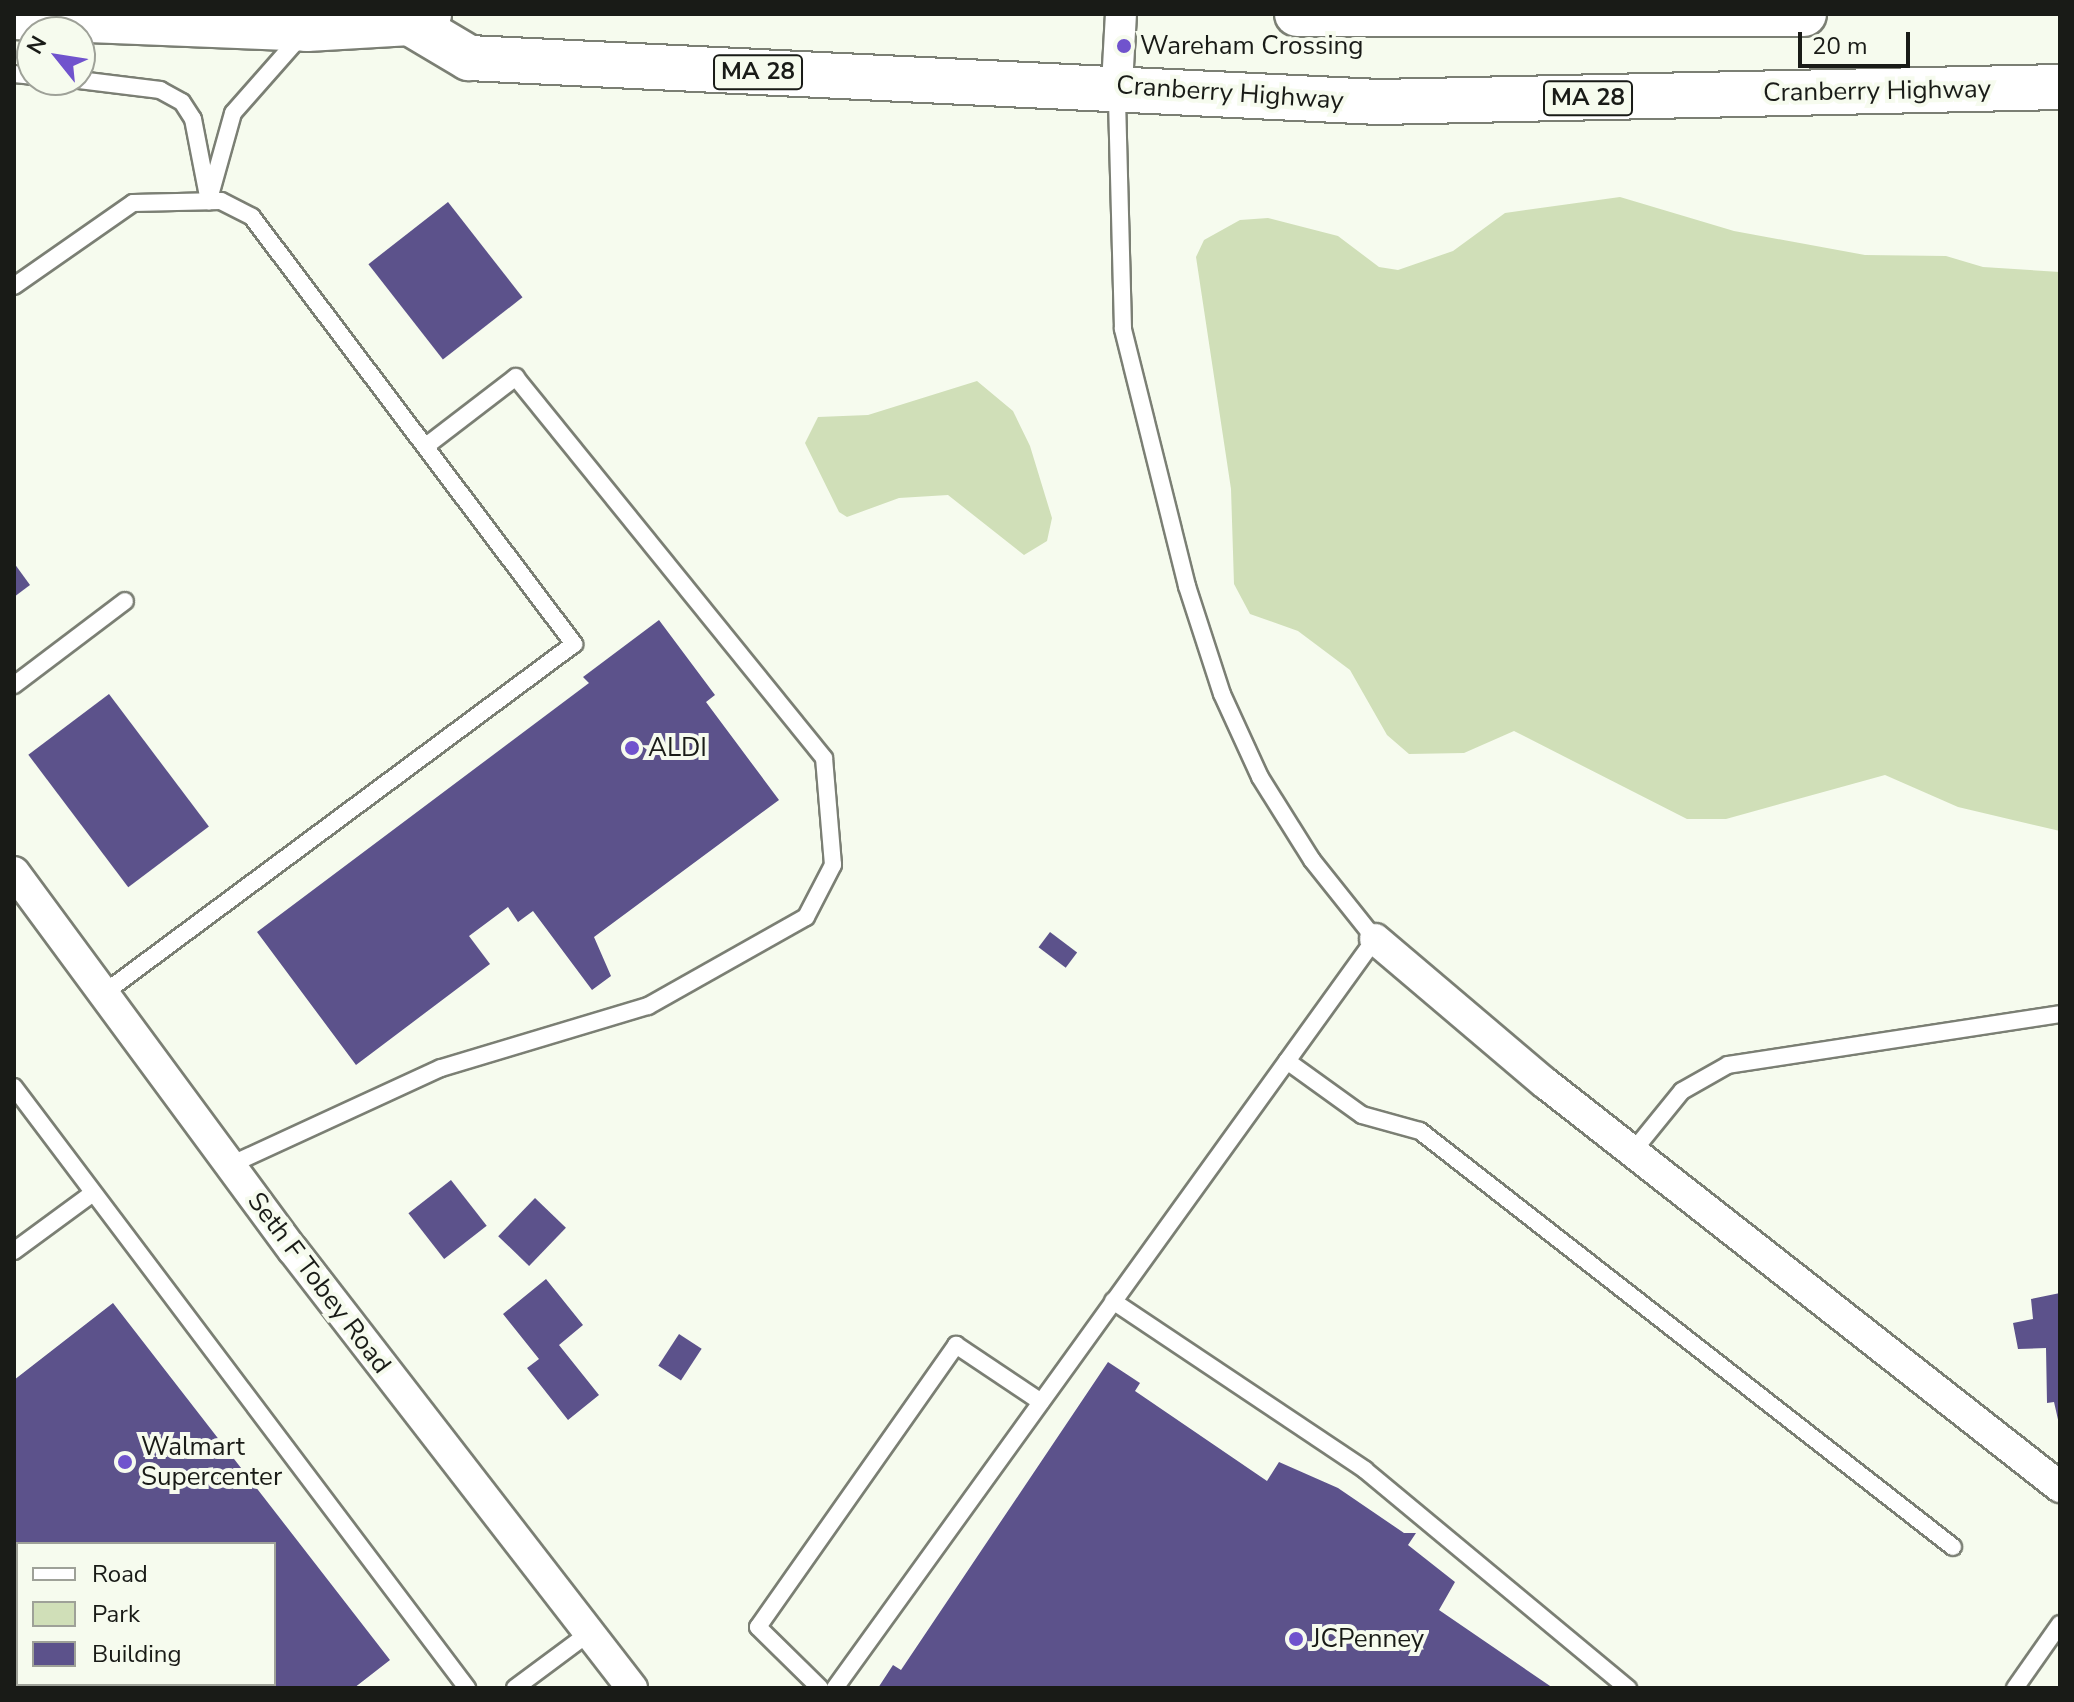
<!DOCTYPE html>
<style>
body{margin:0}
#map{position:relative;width:2074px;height:1702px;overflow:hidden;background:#f6fbee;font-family:"Nunito Sans",sans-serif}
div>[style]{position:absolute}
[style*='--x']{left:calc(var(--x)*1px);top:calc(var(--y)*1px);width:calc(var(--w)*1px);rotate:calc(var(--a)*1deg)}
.green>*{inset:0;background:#d0dfb8}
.building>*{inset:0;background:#5c528b;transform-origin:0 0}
.roads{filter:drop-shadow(2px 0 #7b7f74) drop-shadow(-2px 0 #7b7f74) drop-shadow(0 2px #7b7f74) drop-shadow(0 -2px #7b7f74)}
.service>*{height:16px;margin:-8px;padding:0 8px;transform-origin:8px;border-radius:8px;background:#fff}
.minor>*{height:30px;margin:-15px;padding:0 15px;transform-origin:15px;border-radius:15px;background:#fff}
.primary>*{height:44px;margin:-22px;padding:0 22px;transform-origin:22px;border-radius:22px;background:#fff}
.dots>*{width:22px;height:22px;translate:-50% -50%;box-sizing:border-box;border:4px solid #f6fbee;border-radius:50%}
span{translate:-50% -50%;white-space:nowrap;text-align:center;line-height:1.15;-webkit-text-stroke:8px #f6fbee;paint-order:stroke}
.shield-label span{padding:2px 6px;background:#f6fbee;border:2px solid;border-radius:6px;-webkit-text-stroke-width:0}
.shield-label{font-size:24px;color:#191b17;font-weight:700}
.poi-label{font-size:26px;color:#191b17}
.left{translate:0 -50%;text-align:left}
.street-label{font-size:26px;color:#191b17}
.frame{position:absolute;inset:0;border:16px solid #191b17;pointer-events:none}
.legend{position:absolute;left:16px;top:1542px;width:260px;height:144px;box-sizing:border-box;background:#f6fbee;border:2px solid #9ea198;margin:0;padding:10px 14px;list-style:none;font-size:24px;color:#191b17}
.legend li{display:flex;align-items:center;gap:16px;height:40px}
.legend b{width:40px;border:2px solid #9ea198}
.north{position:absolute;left:16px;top:16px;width:80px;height:80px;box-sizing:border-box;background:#f6fbee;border:2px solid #9ea198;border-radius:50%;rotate:300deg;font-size:22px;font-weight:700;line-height:32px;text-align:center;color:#191b17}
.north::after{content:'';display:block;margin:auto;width:28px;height:36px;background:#7053cd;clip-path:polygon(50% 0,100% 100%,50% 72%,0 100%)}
.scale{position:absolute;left:1798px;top:32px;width:112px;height:36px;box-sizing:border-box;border:4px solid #191b17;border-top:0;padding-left:10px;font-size:24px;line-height:28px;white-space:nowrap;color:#191b17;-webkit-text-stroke:6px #f6fbee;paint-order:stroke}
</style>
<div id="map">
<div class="green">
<div style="clip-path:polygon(1620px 197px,1734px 231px,1865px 255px,1946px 256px,1983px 267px,2060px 272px,2060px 831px,1958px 807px,1885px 775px,1726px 819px,1687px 819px,1514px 731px,1464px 753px,1409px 754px,1387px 735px,1350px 670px,1298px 631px,1250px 614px,1234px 584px,1231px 489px,1196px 257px,1204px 240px,1240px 220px,1268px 218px,1338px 236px,1379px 267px,1398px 270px,1453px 251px,1505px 213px)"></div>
<div style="clip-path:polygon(977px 381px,1013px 411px,1030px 446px,1052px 518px,1047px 541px,1024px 555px,948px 495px,899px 498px,847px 517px,839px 512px,805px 443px,818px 417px,868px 415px)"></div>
</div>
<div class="building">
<div style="left:448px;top:202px;width:121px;height:101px;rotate:52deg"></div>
<div style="clip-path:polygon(14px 563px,30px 585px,14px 597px)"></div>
<div style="clip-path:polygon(659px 620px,715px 695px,706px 702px,779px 800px,594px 937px,611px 976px,592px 990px,533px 911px,518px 922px,508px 907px,469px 936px,490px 964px,356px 1065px,257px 932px,589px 683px,583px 677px)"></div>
<div style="left:109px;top:694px;width:166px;height:101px;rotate:53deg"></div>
<div style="left:1050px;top:932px;width:34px;height:19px;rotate:37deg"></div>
<div style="left:451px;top:1180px;width:58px;height:54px;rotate:52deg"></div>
<div style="left:535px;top:1198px;width:43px;height:53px;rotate:44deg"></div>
<div style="clip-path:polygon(546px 1279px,583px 1325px,559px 1345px,599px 1395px,568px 1420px,527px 1368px,539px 1359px,503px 1314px)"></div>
<div style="clip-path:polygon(2060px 1293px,2060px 1424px,2059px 1424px,2054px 1402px,2047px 1403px,2046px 1348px,2018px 1349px,2013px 1323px,2033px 1319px,2031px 1299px)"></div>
<div style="clip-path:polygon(evenodd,113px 1303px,390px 1660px,354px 1688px,14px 1688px,14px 1380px,113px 1303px,18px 1544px,274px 1544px,274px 1684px,18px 1684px,18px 1544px)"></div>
<div style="left:679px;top:1334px;width:27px;height:38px;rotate:33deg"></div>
<div style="clip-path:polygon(1108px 1362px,1140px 1383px,1135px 1391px,1267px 1481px,1279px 1462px,1338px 1488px,1404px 1533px,1416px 1533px,1408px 1545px,1455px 1582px,1439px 1610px,1553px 1688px,878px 1688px,893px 1665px,901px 1670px)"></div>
</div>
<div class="roads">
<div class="service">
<div style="--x:14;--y:74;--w:18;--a:6"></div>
<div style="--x:79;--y:80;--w:82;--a:7"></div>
<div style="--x:160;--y:90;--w:25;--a:29"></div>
<div style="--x:182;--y:102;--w:20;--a:57"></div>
<div style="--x:193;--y:119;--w:84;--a:79"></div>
<div style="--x:209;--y:199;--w:89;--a:-74.4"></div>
<div style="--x:233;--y:113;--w:103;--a:-48.6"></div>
<div style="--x:14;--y:286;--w:145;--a:-34.9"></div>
<div style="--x:133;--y:203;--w:88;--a:-1.3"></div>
<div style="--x:221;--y:201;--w:35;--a:27"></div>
<div style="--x:252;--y:217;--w:535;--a:52.98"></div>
<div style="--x:574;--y:644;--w:585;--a:143.4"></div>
<div style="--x:14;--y:685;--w:139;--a:-37.1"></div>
<div style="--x:1287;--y:1061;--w:92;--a:35.8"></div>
<div style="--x:1362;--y:1115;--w:60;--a:15.4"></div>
<div style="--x:1420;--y:1131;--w:676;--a:37.97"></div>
<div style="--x:14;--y:1087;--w:753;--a:52.99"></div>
<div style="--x:1634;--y:1150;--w:76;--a:-50.9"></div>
<div style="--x:1682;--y:1091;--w:53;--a:-29.5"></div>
<div style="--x:1728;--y:1065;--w:336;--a:-8.7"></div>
<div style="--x:230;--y:1165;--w:232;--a:-24.7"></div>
<div style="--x:441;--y:1068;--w:216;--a:-16.7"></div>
<div style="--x:648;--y:1006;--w:181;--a:-29.4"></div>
<div style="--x:806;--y:917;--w:59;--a:-62.6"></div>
<div style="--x:833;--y:865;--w:107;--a:-94.8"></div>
<div style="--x:824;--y:758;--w:490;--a:-129"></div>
<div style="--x:516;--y:377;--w:113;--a:142.5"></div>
<div style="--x:14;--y:1251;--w:98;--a:-36.3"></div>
<div style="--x:1113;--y:1301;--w:303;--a:33.8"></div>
<div style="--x:1365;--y:1470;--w:342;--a:39.7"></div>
<div style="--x:515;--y:1688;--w:92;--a:-36.6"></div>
<div style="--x:820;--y:1688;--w:87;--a:-135.5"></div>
<div style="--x:758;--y:1627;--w:345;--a:-54.9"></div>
<div style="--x:956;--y:1345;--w:102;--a:33.8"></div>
<div style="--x:835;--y:1688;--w:923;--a:-54.21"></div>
<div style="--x:1375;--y:939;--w:101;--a:-128.6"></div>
<div style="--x:1312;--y:860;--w:98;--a:-122.1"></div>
<div style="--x:1260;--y:777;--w:91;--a:-114.6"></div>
<div style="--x:1222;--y:694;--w:114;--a:-108"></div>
<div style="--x:1187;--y:586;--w:265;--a:-104"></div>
<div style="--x:1123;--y:329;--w:237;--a:-91.5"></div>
<div style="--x:2015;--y:1688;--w:78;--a:-54.9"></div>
</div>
<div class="minor">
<div style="--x:1117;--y:85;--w:71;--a:-86.8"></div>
<div style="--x:14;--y:872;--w:470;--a:53.6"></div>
<div style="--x:293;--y:1250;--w:554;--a:52.26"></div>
<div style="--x:1375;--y:939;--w:223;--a:40.3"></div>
<div style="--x:1545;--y:1083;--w:655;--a:38.11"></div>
</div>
<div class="primary">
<div style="--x:1297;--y:14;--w:507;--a:0"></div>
<div style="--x:14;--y:17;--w:293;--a:2.3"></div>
<div style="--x:307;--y:29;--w:103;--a:-3.3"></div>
<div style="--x:410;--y:23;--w:21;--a:-25"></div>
<div style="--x:410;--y:23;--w:69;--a:30.7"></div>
<div style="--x:469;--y:58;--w:911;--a:2.77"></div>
<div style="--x:1379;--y:102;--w:681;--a:-1.26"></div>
</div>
</div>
<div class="dots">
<div style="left:1124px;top:46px;background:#7053cd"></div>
<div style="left:632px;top:748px;background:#7053cd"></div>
<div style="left:125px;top:1462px;background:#7053cd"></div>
<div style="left:1296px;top:1639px;background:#7053cd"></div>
</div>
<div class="shield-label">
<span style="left:758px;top:72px">MA 28</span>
<span style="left:1588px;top:98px">MA 28</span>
</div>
<div class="poi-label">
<span class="left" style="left:1140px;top:46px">Wareham Crossing</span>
<span class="left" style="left:648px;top:748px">ALDI</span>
<span class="left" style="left:141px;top:1462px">Walmart<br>Supercenter</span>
<span class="left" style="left:1312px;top:1639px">JCPenney</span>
</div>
<div class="street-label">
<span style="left:1877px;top:91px;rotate:-1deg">Cranberry Highway</span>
<span style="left:1230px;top:93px;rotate:4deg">Cranberry Highway</span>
<span style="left:319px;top:1283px;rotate:53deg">Seth F Tobey Road</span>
</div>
<div class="frame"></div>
<ul class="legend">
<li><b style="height:10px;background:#fff"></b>Road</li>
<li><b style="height:22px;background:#d0dfb8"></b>Park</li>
<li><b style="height:22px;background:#5c528b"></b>Building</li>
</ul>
<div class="north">N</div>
<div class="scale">20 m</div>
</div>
